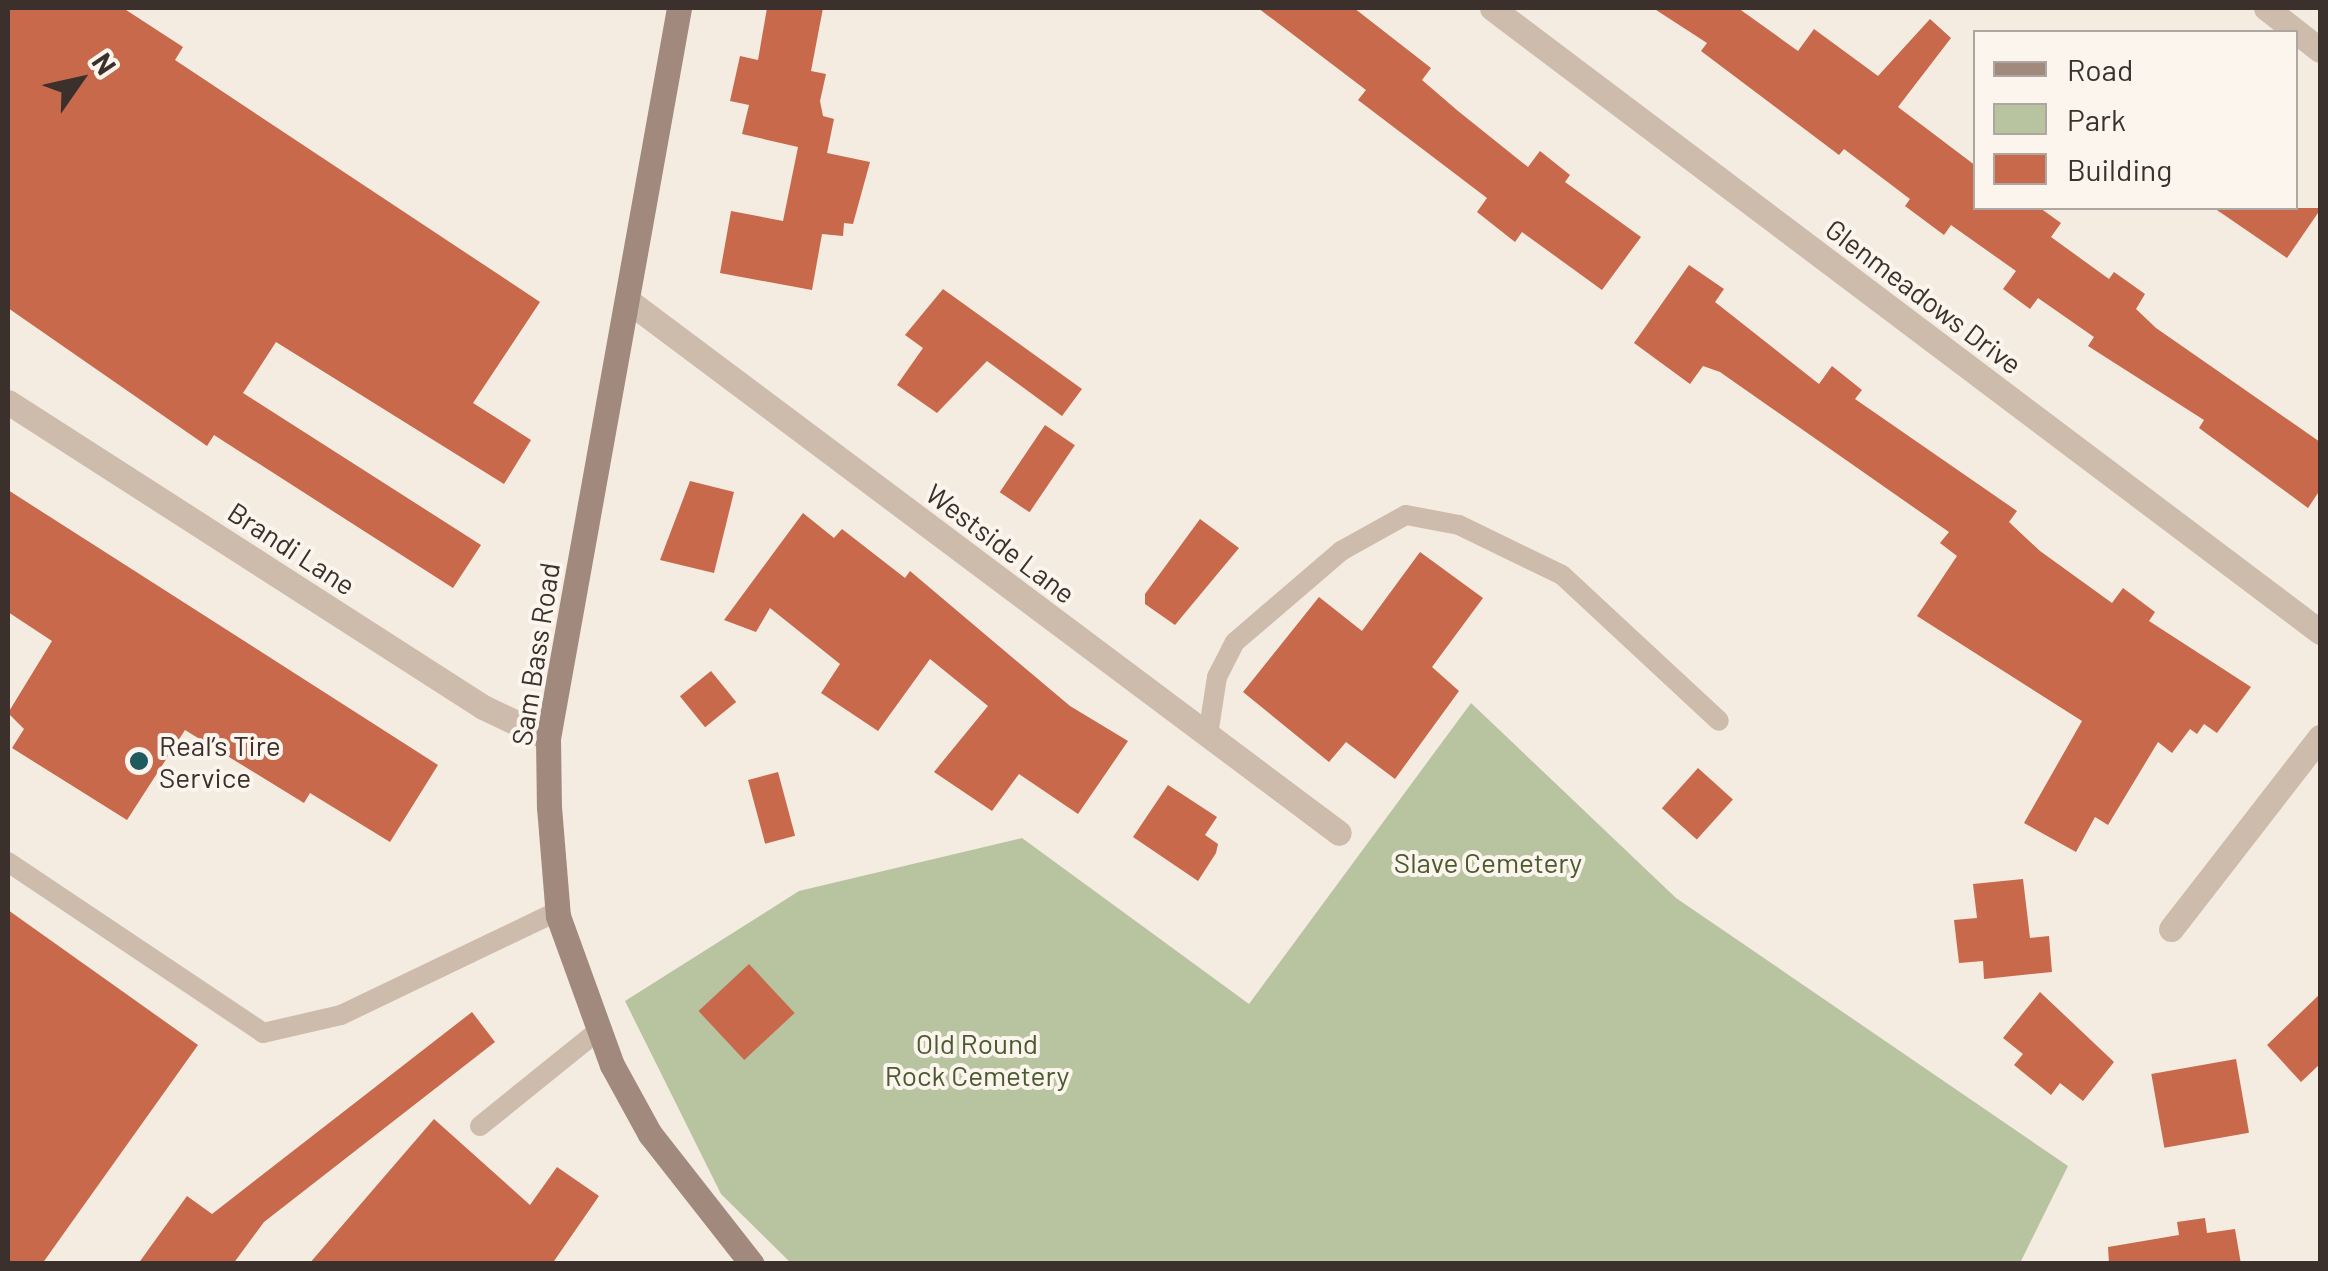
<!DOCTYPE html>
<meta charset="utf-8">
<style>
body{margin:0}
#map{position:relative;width:2328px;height:1271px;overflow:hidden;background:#f4ebe1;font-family:Barlow,sans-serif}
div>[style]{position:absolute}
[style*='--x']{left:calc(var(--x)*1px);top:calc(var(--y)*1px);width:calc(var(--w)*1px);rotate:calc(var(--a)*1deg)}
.green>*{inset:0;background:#b8c4a0}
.building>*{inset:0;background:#c8694b;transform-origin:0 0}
.service>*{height:20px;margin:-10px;padding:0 10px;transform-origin:10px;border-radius:10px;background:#cdbbac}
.minor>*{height:25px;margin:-12.5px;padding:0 12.5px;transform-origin:12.5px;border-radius:12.5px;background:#cdbbac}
.secondary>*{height:25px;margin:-12.5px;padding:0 12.5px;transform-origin:12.5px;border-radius:12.5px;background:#a18a7d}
.dots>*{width:28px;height:28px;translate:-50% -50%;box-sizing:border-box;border:5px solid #fbf5ee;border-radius:50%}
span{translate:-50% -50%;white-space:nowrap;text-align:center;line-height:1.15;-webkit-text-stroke:8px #fbf5ee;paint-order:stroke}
.street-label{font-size:28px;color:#3b302b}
.poi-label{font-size:28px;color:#3b302b}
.left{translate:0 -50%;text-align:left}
.park-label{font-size:28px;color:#4a5a2e}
.frame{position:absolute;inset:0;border:10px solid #3b302b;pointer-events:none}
.legend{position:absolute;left:1973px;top:30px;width:325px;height:180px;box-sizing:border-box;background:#fbf5ee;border:2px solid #aea6a0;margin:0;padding:12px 18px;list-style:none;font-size:30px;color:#3b302b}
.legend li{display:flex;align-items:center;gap:20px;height:50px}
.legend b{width:50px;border:2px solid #aea6a0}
.north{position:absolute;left:30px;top:30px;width:100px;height:100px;-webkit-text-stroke:8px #fbf5ee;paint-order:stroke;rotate:56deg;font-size:28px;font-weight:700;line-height:40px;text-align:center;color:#3b302b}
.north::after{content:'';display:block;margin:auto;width:35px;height:45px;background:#3b302b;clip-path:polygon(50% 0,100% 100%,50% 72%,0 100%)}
</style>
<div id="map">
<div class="green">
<div style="clip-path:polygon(1471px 703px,1676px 898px,2068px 1166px,2020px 1263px,791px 1263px,721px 1194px,625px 1001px,799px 891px,1022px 838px,1249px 1004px)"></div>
</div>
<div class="building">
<div style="clip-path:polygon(8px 8px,123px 8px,183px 47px,175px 60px,540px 302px,473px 403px,531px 440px,504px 484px,276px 342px,243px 393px,481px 545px,453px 588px,214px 435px,207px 446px,8px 308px)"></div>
<div style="clip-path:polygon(767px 8px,823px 8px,811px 71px,826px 74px,820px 101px,823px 116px,834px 119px,827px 153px,870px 162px,853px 224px,844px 223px,843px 236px,822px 234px,812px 290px,720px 273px,731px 211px,783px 221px,798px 147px,742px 134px,749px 105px,730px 101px,740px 56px,758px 60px)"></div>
<div style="clip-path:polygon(1258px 8px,1354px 8px,1431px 68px,1422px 80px,1458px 111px,1528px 167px,1540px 151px,1570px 175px,1565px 182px,1641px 237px,1602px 290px,1522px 232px,1515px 242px,1477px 212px,1487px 198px,1358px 100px,1366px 90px)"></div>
<div style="clip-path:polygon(1653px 8px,1738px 8px,1798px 51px,1814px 29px,1878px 76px,1930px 19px,1951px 38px,1898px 107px,1976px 166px,1976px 208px,2040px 208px,2061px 223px,2051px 237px,2109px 279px,2114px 272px,2145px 294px,2136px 309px,2156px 328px,2320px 442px,2320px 490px,2308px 508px,2199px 428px,2204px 420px,2088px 346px,2094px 337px,2038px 298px,2030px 309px,2003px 289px,2016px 271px,1951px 225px,1944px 235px,1905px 206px,1910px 199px,1844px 149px,1839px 155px,1701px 51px,1707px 43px)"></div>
<div style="clip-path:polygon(2214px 208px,2320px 208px,2320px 210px,2287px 258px)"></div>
<div style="clip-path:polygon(1689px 265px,1724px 289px,1715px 302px,1819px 384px,1832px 366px,1862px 390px,1855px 399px,2017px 511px,2009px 522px,2040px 551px,2112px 603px,2123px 588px,2155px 612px,2149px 621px,2251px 687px,2217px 733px,2204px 724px,2197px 734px,2190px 729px,2172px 753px,2158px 742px,2108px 825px,2095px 817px,2076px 852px,2024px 823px,2082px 721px,1917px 616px,1957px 556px,1940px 543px,1949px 532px,1720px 372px,1703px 366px,1690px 384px,1634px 343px)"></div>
<div style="clip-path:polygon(943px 289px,1082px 389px,1062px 416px,987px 361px,937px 413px,897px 385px,923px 348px,905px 335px)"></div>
<div style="left:1045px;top:425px;width:36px;height:81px;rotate:34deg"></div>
<div style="clip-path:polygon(690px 481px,734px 492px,714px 573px,660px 560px)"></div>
<div style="clip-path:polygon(8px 490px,438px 765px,390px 842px,310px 793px,304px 803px,185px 730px,127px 820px,12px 748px,24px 729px,8px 713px,52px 641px,8px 612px)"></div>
<div style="clip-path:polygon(803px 513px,834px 538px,842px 529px,905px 578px,910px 571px,1070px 706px,1128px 741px,1078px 814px,1019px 774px,992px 811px,934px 772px,988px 706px,930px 659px,878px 731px,821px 693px,840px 664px,770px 608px,756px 632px,724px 620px)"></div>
<div style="clip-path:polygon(1200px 519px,1239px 548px,1175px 625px,1145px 604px,1145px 594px)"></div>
<div style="clip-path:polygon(1420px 552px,1483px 598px,1432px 667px,1459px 691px,1395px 779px,1346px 742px,1329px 762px,1243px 692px,1319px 597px,1362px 631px)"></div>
<div style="left:711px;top:671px;width:40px;height:40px;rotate:51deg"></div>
<div style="left:1698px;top:768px;width:47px;height:54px;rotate:42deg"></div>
<div style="left:778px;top:772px;width:66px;height:31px;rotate:75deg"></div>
<div style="clip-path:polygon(1168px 785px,1217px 817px,1205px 835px,1218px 844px,1216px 853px,1198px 881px,1133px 837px)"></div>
<div style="clip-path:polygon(2023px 879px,2030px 938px,2049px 936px,2052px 972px,1984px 979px,1983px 961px,1959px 963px,1954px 920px,1977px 918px,1973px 884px)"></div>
<div style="clip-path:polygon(8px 910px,198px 1045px,42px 1264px,8px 1264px)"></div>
<div style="left:749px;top:964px;width:67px;height:69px;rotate:47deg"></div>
<div style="clip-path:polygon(2040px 992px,2114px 1062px,2083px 1101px,2060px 1083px,2051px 1095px,2014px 1065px,2023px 1054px,2003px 1038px)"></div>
<div style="clip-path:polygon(2320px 994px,2320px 1064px,2301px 1082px,2267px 1045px)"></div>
<div style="clip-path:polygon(472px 1012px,495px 1042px,264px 1222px,233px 1264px,138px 1264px,187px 1196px,212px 1214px)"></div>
<div style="left:2236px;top:1059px;width:75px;height:86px;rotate:80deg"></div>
<div style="clip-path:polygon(434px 1119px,530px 1205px,557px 1167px,599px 1196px,552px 1264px,309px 1264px)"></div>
<div style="clip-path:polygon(2205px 1218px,2207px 1233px,2235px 1229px,2241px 1264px,2109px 1264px,2108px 1247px,2179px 1235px,2177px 1222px)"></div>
</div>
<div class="service">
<div style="--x:1208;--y:735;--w:59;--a:-81.2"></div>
<div style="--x:1217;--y:677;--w:39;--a:-63"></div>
<div style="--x:1235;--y:642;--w:140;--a:-40.6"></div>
<div style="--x:1341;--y:551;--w:74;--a:-29"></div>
<div style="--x:1406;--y:515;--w:54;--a:10.7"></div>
<div style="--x:1459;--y:525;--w:114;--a:25.9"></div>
<div style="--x:1562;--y:575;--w:214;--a:42.9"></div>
<div style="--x:8;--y:862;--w:307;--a:33.8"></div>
<div style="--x:263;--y:1033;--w:80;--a:-13"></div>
<div style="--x:341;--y:1015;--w:241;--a:-25.6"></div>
<div style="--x:480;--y:1126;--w:153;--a:-38.9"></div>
</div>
<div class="minor">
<div style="--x:1492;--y:8;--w:1037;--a:37"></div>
<div style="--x:2266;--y:8;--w:68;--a:37.9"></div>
<div style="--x:627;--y:300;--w:889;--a:36.82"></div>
<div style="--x:8;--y:402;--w:564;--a:32.7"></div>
<div style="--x:483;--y:707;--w:72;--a:25.5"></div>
<div style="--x:2171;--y:929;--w:243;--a:-52.2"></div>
</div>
<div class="secondary">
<div style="--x:679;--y:8;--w:742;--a:100.17"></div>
<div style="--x:548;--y:738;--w:69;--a:89.2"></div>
<div style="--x:549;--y:807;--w:109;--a:85.3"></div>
<div style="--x:558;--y:916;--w:158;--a:70.1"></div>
<div style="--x:612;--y:1065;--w:79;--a:61.2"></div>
<div style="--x:650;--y:1134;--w:165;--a:51.9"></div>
</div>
<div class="dots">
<div style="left:139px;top:761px;background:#1f5a5e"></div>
</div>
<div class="street-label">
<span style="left:1924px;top:296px;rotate:37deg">Glenmeadows Drive</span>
<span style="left:1001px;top:543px;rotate:37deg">Westside Lane</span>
<span style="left:292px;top:548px;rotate:33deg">Brandi Lane</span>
<span style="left:535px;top:654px;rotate:-81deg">Sam Bass Road</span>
</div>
<div class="poi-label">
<span class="left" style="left:159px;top:761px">Real’s Tire<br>Service</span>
</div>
<div class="park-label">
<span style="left:1488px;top:862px">Slave Cemetery</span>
<span style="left:977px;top:1059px">Old Round<br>Rock Cemetery</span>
</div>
<div class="frame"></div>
<ul class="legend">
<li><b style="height:12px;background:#a18a7d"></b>Road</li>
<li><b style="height:28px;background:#b8c4a0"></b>Park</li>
<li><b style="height:28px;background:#c8694b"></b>Building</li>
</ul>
<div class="north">N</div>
</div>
